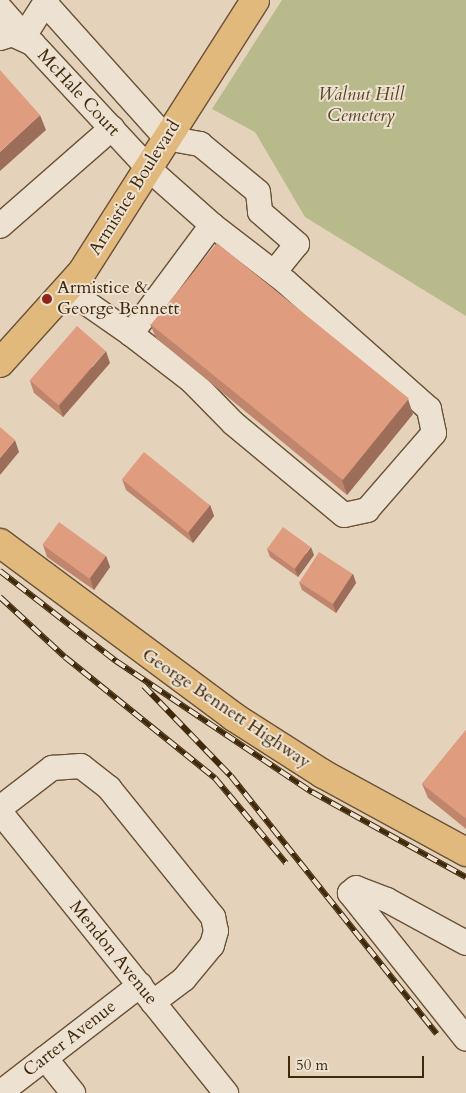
<!DOCTYPE html>
<style>
body{margin:0}
#map{position:relative;width:466px;height:1093px;overflow:hidden;background:#e4d2ba;font-family:Cardo,serif}
div>[style]{position:absolute}
[style*='--x']{left:calc(var(--x)*1px);top:calc(var(--y)*1px);width:calc(var(--w)*1px);rotate:calc(var(--a)*1deg)}
.green>*{inset:0;background:#b9ba8c}
.roads{filter:drop-shadow(1px 0 #695236) drop-shadow(-1px 0 #695236) drop-shadow(0 1px #695236) drop-shadow(0 -1px #695236)}
.minor>*{height:24px;margin:-12px;padding:0 12px;transform-origin:12px;border-radius:12px;background:#ede2d2}
.major>*{height:28px;margin:-14px;padding:0 14px;transform-origin:14px;border-radius:14px;background:#e2b97d}
.rail>*{height:5.5px;margin-top:-2.75px;transform-origin:0;background:repeating-linear-gradient(90deg,#ede2d2 0 11px,#40280a 0 22px);box-sizing:border-box;border-block:1px solid #40280a}
.wall>*{inset:0;background:#c0866d}
.shaded-wall>*{inset:0;background:#9c6d59}
.building>*{inset:0;background:#df9c7f;transform-origin:0 0}
.dots>*{width:14px;height:14px;translate:-50% -50%;box-sizing:border-box;border:2px solid #ede2d2;border-radius:50%}
span{translate:-50% -50%;white-space:nowrap;text-align:center;line-height:1.15;-webkit-text-stroke:4px #ede2d2;paint-order:stroke}
.street-label{font-size:18px;color:#40280a}
.park-label{font-size:18px;color:#584524;font-style:italic}
.poi-label{font-size:18px;color:#40280a}
.left{translate:0 -50%;text-align:left}
.scale{position:absolute;left:288px;top:1056px;width:136px;height:22px;box-sizing:border-box;border:2px solid #40280a;border-top:0;padding-left:6px;font-size:15px;line-height:18px;white-space:nowrap;color:#40280a;-webkit-text-stroke:4px #ede2d2;paint-order:stroke}
</style>
<div id="map">
<div class="green">
<div style="clip-path:polygon(282px 0,466px 0,466px 316px,305px 217px,255px 132px,212px 109px)"></div>
</div>
<div class="roads">
<div class="minor">
<div style="--x:45;--y:3;--w:181;--a:48.1"></div>
<div style="--x:166;--y:138;--w:35;--a:10"></div>
<div style="--x:200;--y:144;--w:75;--a:39.6"></div>
<div style="--x:258;--y:192;--w:20;--a:84"></div>
<div style="--x:260;--y:212;--w:49;--a:40.9"></div>
<div style="--x:297;--y:244;--w:36;--a:129"></div>
<div style="--x:0;--y:8;--w:37;--a:49"></div>
<div style="--x:24;--y:36;--w:43;--a:-57.4"></div>
<div style="--x:0;--y:38;--w:13;--a:-18"></div>
<div style="--x:12;--y:34;--w:23;--a:25"></div>
<div style="--x:33;--y:44;--w:171;--a:47.1"></div>
<div style="--x:149;--y:169;--w:84;--a:41.6"></div>
<div style="--x:212;--y:225;--w:136;--a:126.6"></div>
<div style="--x:131;--y:334;--w:77;--a:-145.1"></div>
<div style="--x:0;--y:226;--w:149;--a:-41.2"></div>
<div style="--x:131;--y:334;--w:77;--a:37.6"></div>
<div style="--x:192;--y:381;--w:59;--a:45.7"></div>
<div style="--x:233;--y:423;--w:144;--a:39.7"></div>
<div style="--x:344;--y:515;--w:24;--a:-12"></div>
<div style="--x:367;--y:510;--w:102;--a:-49"></div>
<div style="--x:434;--y:433;--w:25;--a:-102"></div>
<div style="--x:429;--y:409;--w:191;--a:-138.4"></div>
<div style="--x:286;--y:282;--w:93;--a:-142.4"></div>
<div style="--x:0;--y:808;--w:66;--a:-37.6"></div>
<div style="--x:52;--y:768;--w:29;--a:-4"></div>
<div style="--x:81;--y:766;--w:36;--a:38"></div>
<div style="--x:109;--y:788;--w:166;--a:51.1"></div>
<div style="--x:213;--y:917;--w:14;--a:78"></div>
<div style="--x:216;--y:931;--w:15;--a:106"></div>
<div style="--x:212;--y:945;--w:44;--a:129.5"></div>
<div style="--x:184;--y:979;--w:39;--a:143"></div>
<div style="--x:0;--y:812;--w:361;--a:51.2"></div>
<div style="--x:466;--y:943;--w:90;--a:-151.4"></div>
<div style="--x:387;--y:900;--w:33;--a:-159"></div>
<div style="--x:356;--y:888;--w:8;--a:140"></div>
<div style="--x:350;--y:893;--w:186;--a:51.5"></div>
<div style="--x:45;--y:1058;--w:45;--a:51.3"></div>
<div style="--x:0;--y:1093;--w:177;--a:-37.6"></div>
</div>
<div class="major">
<div style="--x:0;--y:363;--w:122;--a:-48"></div>
<div style="--x:82;--y:272;--w:322;--a:-57.5"></div>
<div style="--x:0;--y:543;--w:292;--a:36.6"></div>
<div style="--x:234;--y:717;--w:106;--a:32.6"></div>
<div style="--x:323;--y:774;--w:163;--a:28.6"></div>
</div>
</div>
<div class="rail">
<div style="--x:0;--y:571;--w:147;--a:37.8"></div>
<div style="--x:116;--y:661;--w:236;--a:33.8"></div>
<div style="--x:312;--y:792;--w:176;--a:28.9"></div>
<div style="--x:0;--y:597;--w:88;--a:42.7"></div>
<div style="--x:65;--y:657;--w:193;--a:38.9"></div>
<div style="--x:215;--y:778;--w:111;--a:50.1"></div>
<div style="--x:144;--y:686;--w:125;--a:46"></div>
<div style="--x:231;--y:776;--w:330;--a:51.4"></div>
</div>
<div class="wall">
<div style="clip-path:polygon(150px 324px,413px 414px,347px 495px,156px 338px)"></div>
<div style="clip-path:polygon(110px 363px,63px 417px,34px 393px,30px 381px)"></div>
<div style="clip-path:polygon(122px 479px,210px 505px,214px 516px,193px 543px,126px 490px)"></div>
<div style="clip-path:polygon(43px 545px,106px 556px,110px 567px,94px 590px,47px 557px)"></div>
<div style="clip-path:polygon(267px 549px,314px 555px,298px 577px,270px 557px)"></div>
<div style="clip-path:polygon(353px 574px,356px 583px,336px 613px,302px 590px,299px 582px)"></div>
<div style="clip-path:polygon(466px 730px,466px 829px,428px 798px,422px 784px)"></div>
</div>
<div class="shaded-wall">
<div style="clip-path:polygon(40px 115px,46px 130px,0 171px,0 152px)"></div>
<div style="clip-path:polygon(106px 351px,110px 363px,63px 417px,59px 406px)"></div>
<div style="clip-path:polygon(408px 399px,413px 414px,347px 495px,342px 480px)"></div>
<div style="clip-path:polygon(15px 440px,19px 452px,0 475px,0 458px)"></div>
<div style="clip-path:polygon(210px 505px,214px 516px,193px 543px,188px 531px)"></div>
<div style="clip-path:polygon(311px 547px,314px 555px,298px 577px,295px 569px)"></div>
<div style="clip-path:polygon(106px 556px,110px 567px,94px 590px,90px 578px)"></div>
<div style="clip-path:polygon(353px 574px,356px 583px,336px 613px,333px 604px)"></div>
</div>
<div class="building">
<div style="clip-path:polygon(0 70px,40px 115px,0 152px)"></div>
<div style="left:217px;top:243px;width:247px;height:105px;rotate:39deg"></div>
<div style="left:77px;top:326px;width:38px;height:72px;rotate:41deg"></div>
<div style="clip-path:polygon(0 427px,15px 440px,0 458px)"></div>
<div style="left:144px;top:452px;width:85px;height:35px;rotate:39deg"></div>
<div style="left:59px;top:522px;width:58px;height:28px;rotate:36deg"></div>
<div style="left:283px;top:527px;width:34px;height:27px;rotate:36deg"></div>
<div style="left:319px;top:552px;width:40px;height:36px;rotate:33deg"></div>
<div style="clip-path:polygon(466px 730px,466px 817px,465px 818px,422px 784px)"></div>
</div>
<div class="dots">
<div style="left:47px;top:299px;background:#8f2418"></div>
</div>
<div class="street-label">
<span style="left:78px;top:93px;rotate:47deg">McHale Court</span>
<span style="left:135px;top:188px;rotate:-58deg">Armistice Boulevard</span>
<span style="left:226px;top:709px;rotate:34deg">George Bennett Highway</span>
<span style="left:113px;top:953px;rotate:51deg">Mendon Avenue</span>
<span style="left:70px;top:1039px;rotate:-38deg">Carter Avenue</span>
</div>
<div class="park-label">
<span style="left:361px;top:106px">Walnut Hill<br>Cemetery</span>
</div>
<div class="poi-label">
<span class="left" style="left:57px;top:299px">Armistice &amp;<br>George Bennett</span>
</div>
<div class="scale">50 m</div>
</div>
